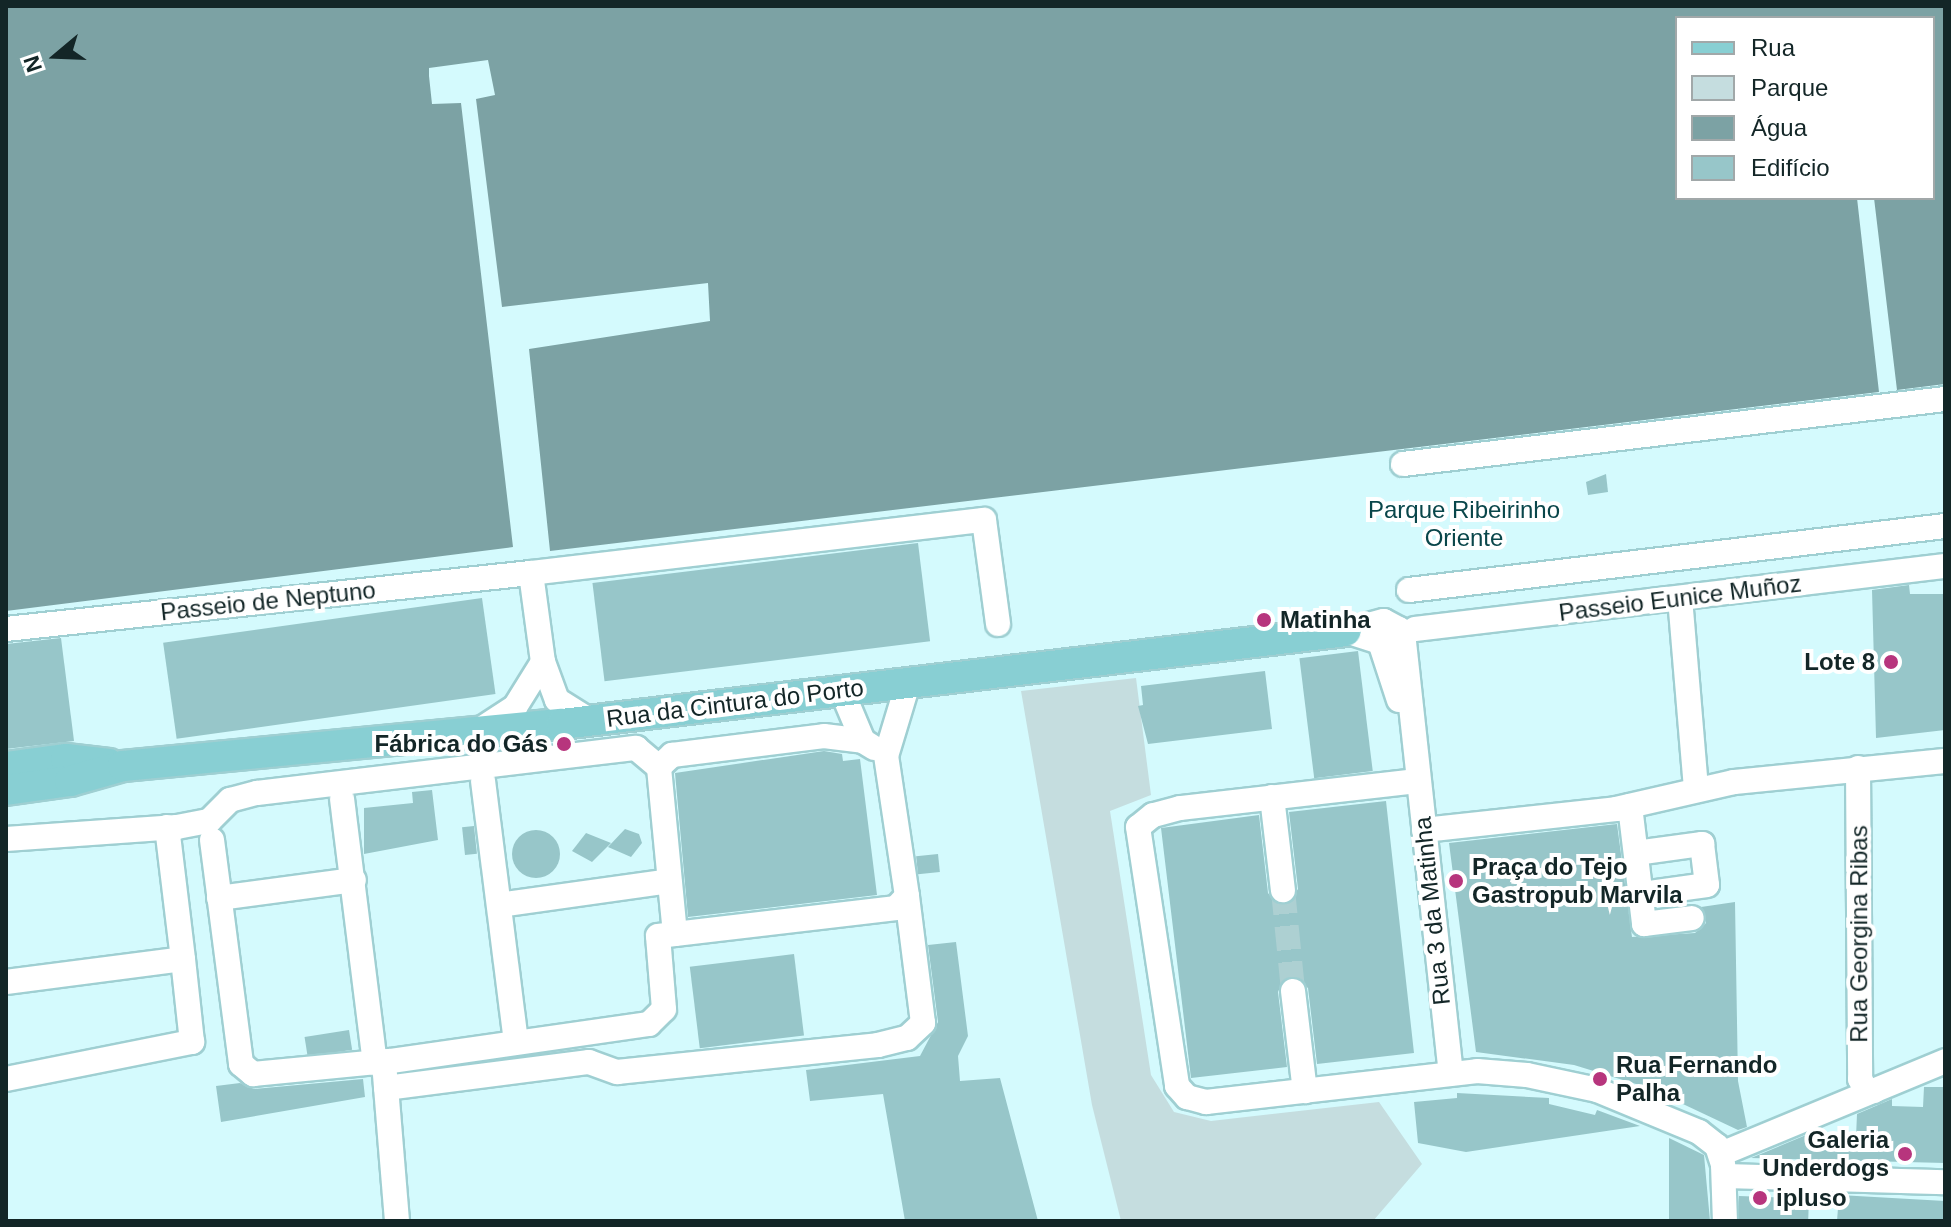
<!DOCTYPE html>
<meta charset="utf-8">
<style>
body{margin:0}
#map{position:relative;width:1951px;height:1227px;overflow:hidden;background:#d4fafd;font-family:Arial,sans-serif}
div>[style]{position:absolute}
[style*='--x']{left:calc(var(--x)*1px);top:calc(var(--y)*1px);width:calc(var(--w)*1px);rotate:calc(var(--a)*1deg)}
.green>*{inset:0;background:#c5dddf}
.water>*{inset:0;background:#7ca2a4}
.building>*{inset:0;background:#97c6c9;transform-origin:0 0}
.round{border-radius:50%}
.minor-tunnel>*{height:24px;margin-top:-12px;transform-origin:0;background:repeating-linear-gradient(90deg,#add0d2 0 24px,transparent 0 36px)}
.roads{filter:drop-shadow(2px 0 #9fcfd2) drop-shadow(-2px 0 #9fcfd2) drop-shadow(0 2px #9fcfd2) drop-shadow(0 -2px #9fcfd2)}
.minor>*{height:24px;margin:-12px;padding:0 12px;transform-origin:12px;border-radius:12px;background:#fff}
.major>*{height:30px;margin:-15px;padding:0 15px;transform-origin:15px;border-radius:15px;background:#88cfd3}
.dots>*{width:22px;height:22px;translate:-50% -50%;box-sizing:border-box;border:4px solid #fff;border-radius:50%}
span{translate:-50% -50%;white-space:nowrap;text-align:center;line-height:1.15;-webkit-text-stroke:8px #fff;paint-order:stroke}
.park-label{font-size:24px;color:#09464a}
.street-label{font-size:24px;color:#132627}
.poi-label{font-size:24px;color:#132627;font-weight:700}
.left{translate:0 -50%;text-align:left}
.right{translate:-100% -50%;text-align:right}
.frame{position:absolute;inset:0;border:8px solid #132627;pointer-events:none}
.legend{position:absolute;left:1675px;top:16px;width:260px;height:184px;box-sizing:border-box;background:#fff;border:2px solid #a1a8a9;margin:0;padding:10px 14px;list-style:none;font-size:24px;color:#132627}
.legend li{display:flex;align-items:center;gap:16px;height:40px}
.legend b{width:40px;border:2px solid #a1a8a9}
.north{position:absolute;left:16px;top:16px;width:80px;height:80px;-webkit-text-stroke:6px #fff;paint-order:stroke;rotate:251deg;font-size:22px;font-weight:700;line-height:32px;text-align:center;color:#132627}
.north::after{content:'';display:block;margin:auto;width:28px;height:36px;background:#132627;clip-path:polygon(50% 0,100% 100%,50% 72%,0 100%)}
</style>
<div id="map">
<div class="green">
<div style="clip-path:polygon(1136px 678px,1151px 795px,1110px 811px,1151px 1075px,1174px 1112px,1211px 1121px,1379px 1102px,1422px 1164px,1373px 1221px,1121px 1221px,1092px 1105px,1021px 691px)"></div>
</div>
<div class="water">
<div style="clip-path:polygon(6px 6px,1945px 6px,1945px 384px,1897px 390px,1874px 198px,1933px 198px,1933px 18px,1677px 18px,1677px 198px,1857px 198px,1879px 392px,550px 551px,529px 349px,710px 321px,708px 283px,502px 307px,476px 99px,495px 95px,488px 60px,429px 68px,429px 76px,432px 104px,461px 103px,513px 547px,6px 611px)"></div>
</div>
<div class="building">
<div style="clip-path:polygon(1606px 474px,1608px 492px,1588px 495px,1586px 482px)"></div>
<div style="left:918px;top:543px;width:99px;height:328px;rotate:83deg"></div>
<div style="clip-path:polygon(1909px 585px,1910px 594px,1945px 594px,1945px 730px,1876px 738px,1872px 590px)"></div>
<div style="left:482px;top:598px;width:97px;height:322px;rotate:82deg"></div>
<div style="clip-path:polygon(61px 638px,74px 741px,6px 749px,6px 644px)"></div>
<div style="left:1358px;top:651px;width:121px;height:59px;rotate:83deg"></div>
<div style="clip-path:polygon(1265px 671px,1272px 729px,1148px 744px,1138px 706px,1143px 705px,1141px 686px)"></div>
<div style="clip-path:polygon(824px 751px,842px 754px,843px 761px,860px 759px,877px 895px,688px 917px,675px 773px)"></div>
<div style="clip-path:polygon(432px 790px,438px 840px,364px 854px,364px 808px,413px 803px,412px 792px)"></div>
<div style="clip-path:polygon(1386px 801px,1414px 1053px,1317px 1064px,1308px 988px,1292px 976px,1283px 980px,1278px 992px,1287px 1067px,1191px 1078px,1161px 828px,1259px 815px,1268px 893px,1276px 903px,1286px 905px,1298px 889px,1289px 812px)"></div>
<div style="clip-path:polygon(1617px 824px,1632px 937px,1695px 933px,1706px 923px,1701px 907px,1735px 902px,1738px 1081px,1747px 1127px,1738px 1130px,1649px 1088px,1574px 1065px,1476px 1052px,1449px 843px)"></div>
<div style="left:474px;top:826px;width:28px;height:12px;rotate:84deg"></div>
<div style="clip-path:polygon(625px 829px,639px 834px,642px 843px,631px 857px,608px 847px)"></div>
<div class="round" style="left:512px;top:830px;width:48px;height:48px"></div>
<div style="clip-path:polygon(586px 833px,611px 843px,592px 862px,572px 851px)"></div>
<div style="left:938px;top:854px;width:18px;height:22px;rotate:84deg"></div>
<div style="clip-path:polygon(956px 942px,968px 1036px,958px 1056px,960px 1081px,1000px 1078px,1038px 1221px,905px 1221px,883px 1094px,810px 1101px,806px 1070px,920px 1056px,938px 1022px,928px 945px)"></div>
<div style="left:794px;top:954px;width:82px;height:105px;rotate:83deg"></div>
<div style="left:349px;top:1030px;width:20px;height:45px;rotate:81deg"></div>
<div style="clip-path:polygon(363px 1079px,365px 1097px,221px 1122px,216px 1086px,240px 1083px,254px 1089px)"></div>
<div style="clip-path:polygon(1924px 1087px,1945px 1087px,1945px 1163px,1751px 1158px,1818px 1130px,1820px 1137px,1856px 1137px,1857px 1114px,1892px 1099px,1892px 1106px,1923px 1107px)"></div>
<div style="clip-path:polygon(1457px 1093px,1549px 1098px,1549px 1104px,1595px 1115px,1597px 1110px,1640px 1126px,1466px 1152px,1418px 1143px,1414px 1102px,1457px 1098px)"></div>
<div style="clip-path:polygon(1669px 1138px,1704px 1155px,1710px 1221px,1669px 1221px)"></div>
<div style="clip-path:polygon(1839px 1195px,1945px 1201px,1945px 1221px,1837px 1221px)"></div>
<div style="left:1739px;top:1196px;width:70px;height:25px;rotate:2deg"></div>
</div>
<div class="minor-tunnel">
<div style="--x:1283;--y:890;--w:101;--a:84.3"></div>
</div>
<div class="roads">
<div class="minor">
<div style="--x:1403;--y:464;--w:546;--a:-6.84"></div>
<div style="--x:1409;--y:590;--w:540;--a:-6.81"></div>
<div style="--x:1680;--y:598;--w:192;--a:85.2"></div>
<div style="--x:6;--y:629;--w:528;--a:-6.09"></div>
<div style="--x:1415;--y:629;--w:534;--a:-6.78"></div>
<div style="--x:1346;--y:631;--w:39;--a:-15"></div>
<div style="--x:1384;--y:621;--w:17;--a:28"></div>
<div style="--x:1399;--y:629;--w:14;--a:69"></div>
<div style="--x:1404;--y:642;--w:434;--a:83.8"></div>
<div style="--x:1346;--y:631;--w:36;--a:18"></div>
<div style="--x:1380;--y:642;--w:61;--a:71.9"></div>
<div style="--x:543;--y:662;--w:90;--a:-97.7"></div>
<div style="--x:531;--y:573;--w:456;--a:-6.7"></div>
<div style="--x:984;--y:520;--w:105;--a:82.3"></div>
<div style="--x:842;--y:691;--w:54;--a:67.2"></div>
<div style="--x:863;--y:741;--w:13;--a:32"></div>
<div style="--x:475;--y:733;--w:48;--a:-33"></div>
<div style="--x:515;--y:707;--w:53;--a:-58.1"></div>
<div style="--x:543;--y:662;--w:40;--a:69.8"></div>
<div style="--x:557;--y:700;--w:39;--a:32"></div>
<div style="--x:1858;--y:768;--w:311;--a:89.6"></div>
<div style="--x:1860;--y:1079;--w:13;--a:61"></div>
<div style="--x:1866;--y:1090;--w:8;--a:7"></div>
<div style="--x:483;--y:781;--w:263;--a:82.8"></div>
<div style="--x:1417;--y:781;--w:239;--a:173.5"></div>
<div style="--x:1180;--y:808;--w:28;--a:165"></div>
<div style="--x:1153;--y:815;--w:19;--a:141"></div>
<div style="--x:1138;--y:827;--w:262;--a:81.4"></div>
<div style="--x:1177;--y:1086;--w:15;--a:48"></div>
<div style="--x:1187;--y:1097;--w:20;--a:15"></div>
<div style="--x:1206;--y:1102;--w:273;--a:-6.5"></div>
<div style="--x:1477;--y:1071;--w:50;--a:4.6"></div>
<div style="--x:1527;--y:1075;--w:72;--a:12.1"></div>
<div style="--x:1597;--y:1090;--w:110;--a:22.4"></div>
<div style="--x:1699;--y:1132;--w:23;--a:38"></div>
<div style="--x:1717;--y:1146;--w:20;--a:72"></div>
<div style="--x:1723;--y:1165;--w:56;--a:88"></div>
<div style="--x:1272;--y:797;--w:94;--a:83.3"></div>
<div style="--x:342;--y:799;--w:266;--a:82.9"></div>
<div style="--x:1630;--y:806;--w:119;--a:83.2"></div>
<div style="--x:1644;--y:924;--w:48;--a:-7.1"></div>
<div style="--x:1424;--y:830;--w:193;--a:-6.2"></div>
<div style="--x:1616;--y:809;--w:121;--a:-12.9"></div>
<div style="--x:1734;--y:782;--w:212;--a:-5.7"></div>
<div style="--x:6;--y:839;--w:171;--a:-4"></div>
<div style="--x:177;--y:827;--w:33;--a:-11"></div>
<div style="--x:209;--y:821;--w:30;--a:-45"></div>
<div style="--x:230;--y:800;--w:28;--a:-15"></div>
<div style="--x:257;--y:793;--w:382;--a:-6.8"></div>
<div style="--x:636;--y:748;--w:30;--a:40"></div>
<div style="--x:212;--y:840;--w:226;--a:82.6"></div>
<div style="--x:241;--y:1064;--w:16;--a:40"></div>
<div style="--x:253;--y:1074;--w:137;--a:-5.5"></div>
<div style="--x:1636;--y:853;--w:67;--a:-7.8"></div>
<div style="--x:1702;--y:844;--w:41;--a:83"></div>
<div style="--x:1707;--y:885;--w:67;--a:172.2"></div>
<div style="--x:219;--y:898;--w:136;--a:-7.6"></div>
<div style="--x:499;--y:905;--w:172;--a:-8"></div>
<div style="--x:675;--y:934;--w:168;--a:-95.5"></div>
<div style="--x:659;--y:767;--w:18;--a:-43"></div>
<div style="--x:672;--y:755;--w:153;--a:-7.1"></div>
<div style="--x:824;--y:736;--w:39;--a:7"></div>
<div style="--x:6;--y:982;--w:178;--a:-7.4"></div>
<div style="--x:183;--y:959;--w:133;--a:-96.9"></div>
<div style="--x:1293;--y:991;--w:101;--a:83.2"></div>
<div style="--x:6;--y:1079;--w:190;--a:-11.3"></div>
<div style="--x:192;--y:1042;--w:83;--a:-96.2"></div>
<div style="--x:386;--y:1088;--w:205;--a:-7.3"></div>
<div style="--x:589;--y:1062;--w:30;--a:20"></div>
<div style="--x:617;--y:1072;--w:262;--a:-5.9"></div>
<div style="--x:878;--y:1045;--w:30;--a:-14"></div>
<div style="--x:907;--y:1038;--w:22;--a:-43"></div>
<div style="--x:923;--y:1023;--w:128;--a:-97.2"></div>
<div style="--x:1721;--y:1154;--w:243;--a:-22.5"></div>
<div style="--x:1725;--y:1176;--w:220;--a:1.6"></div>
<div style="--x:397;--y:1221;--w:160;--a:-94.7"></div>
<div style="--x:384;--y:1062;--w:268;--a:-8.2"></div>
<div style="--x:649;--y:1024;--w:21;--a:-45"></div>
<div style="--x:664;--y:1009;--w:73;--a:-94.7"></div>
<div style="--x:658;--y:936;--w:240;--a:-6.7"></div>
<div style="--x:896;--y:908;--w:16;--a:-47"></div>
<div style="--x:907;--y:896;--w:142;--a:-98.5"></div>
<div style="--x:886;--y:756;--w:76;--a:-73.2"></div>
</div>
<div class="major">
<div style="--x:6;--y:767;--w:61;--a:-7.6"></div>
<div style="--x:66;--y:759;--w:43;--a:6.6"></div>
<div style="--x:6;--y:790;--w:65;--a:-8"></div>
<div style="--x:70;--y:781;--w:55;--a:-15.8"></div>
<div style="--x:123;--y:766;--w:441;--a:-5.5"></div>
<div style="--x:562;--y:724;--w:789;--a:-6.76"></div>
</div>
</div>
<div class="dots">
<div style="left:1264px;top:620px;background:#b7357d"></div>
<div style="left:1891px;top:662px;background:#b7357d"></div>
<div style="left:564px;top:744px;background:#b7357d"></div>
<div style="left:1456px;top:881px;background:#b7357d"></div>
<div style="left:1600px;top:1079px;background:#b7357d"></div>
<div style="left:1905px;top:1154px;background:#b7357d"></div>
<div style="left:1760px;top:1198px;background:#b7357d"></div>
</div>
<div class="park-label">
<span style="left:1464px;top:524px">Parque Ribeirinho<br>Oriente</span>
</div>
<div class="street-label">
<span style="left:1680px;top:598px;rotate:-7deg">Passeio Eunice Muñoz</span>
<span style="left:268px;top:601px;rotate:-6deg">Passeio de Neptuno</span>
<span style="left:735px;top:703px;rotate:-7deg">Rua da Cintura do Porto</span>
<span style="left:1432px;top:911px;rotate:-96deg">Rua 3 da Matinha</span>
<span style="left:1859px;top:934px;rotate:-90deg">Rua Georgina Ribas</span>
</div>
<div class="poi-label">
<span class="left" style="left:1280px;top:620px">Matinha</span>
<span class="right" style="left:1875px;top:662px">Lote 8</span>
<span class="right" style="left:548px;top:744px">Fábrica do Gás</span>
<span class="left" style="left:1472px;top:881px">Praça do Tejo<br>Gastropub Marvila</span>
<span class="left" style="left:1616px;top:1079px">Rua Fernando<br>Palha</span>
<span class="right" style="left:1889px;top:1154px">Galeria<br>Underdogs</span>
<span class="left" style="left:1776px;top:1198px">ipluso</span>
</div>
<div class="frame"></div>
<ul class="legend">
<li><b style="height:10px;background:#88cfd3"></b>Rua</li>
<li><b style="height:22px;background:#c5dddf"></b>Parque</li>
<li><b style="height:22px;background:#7ca2a4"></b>Água</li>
<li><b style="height:22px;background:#97c6c9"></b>Edifício</li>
</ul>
<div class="north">N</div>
</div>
